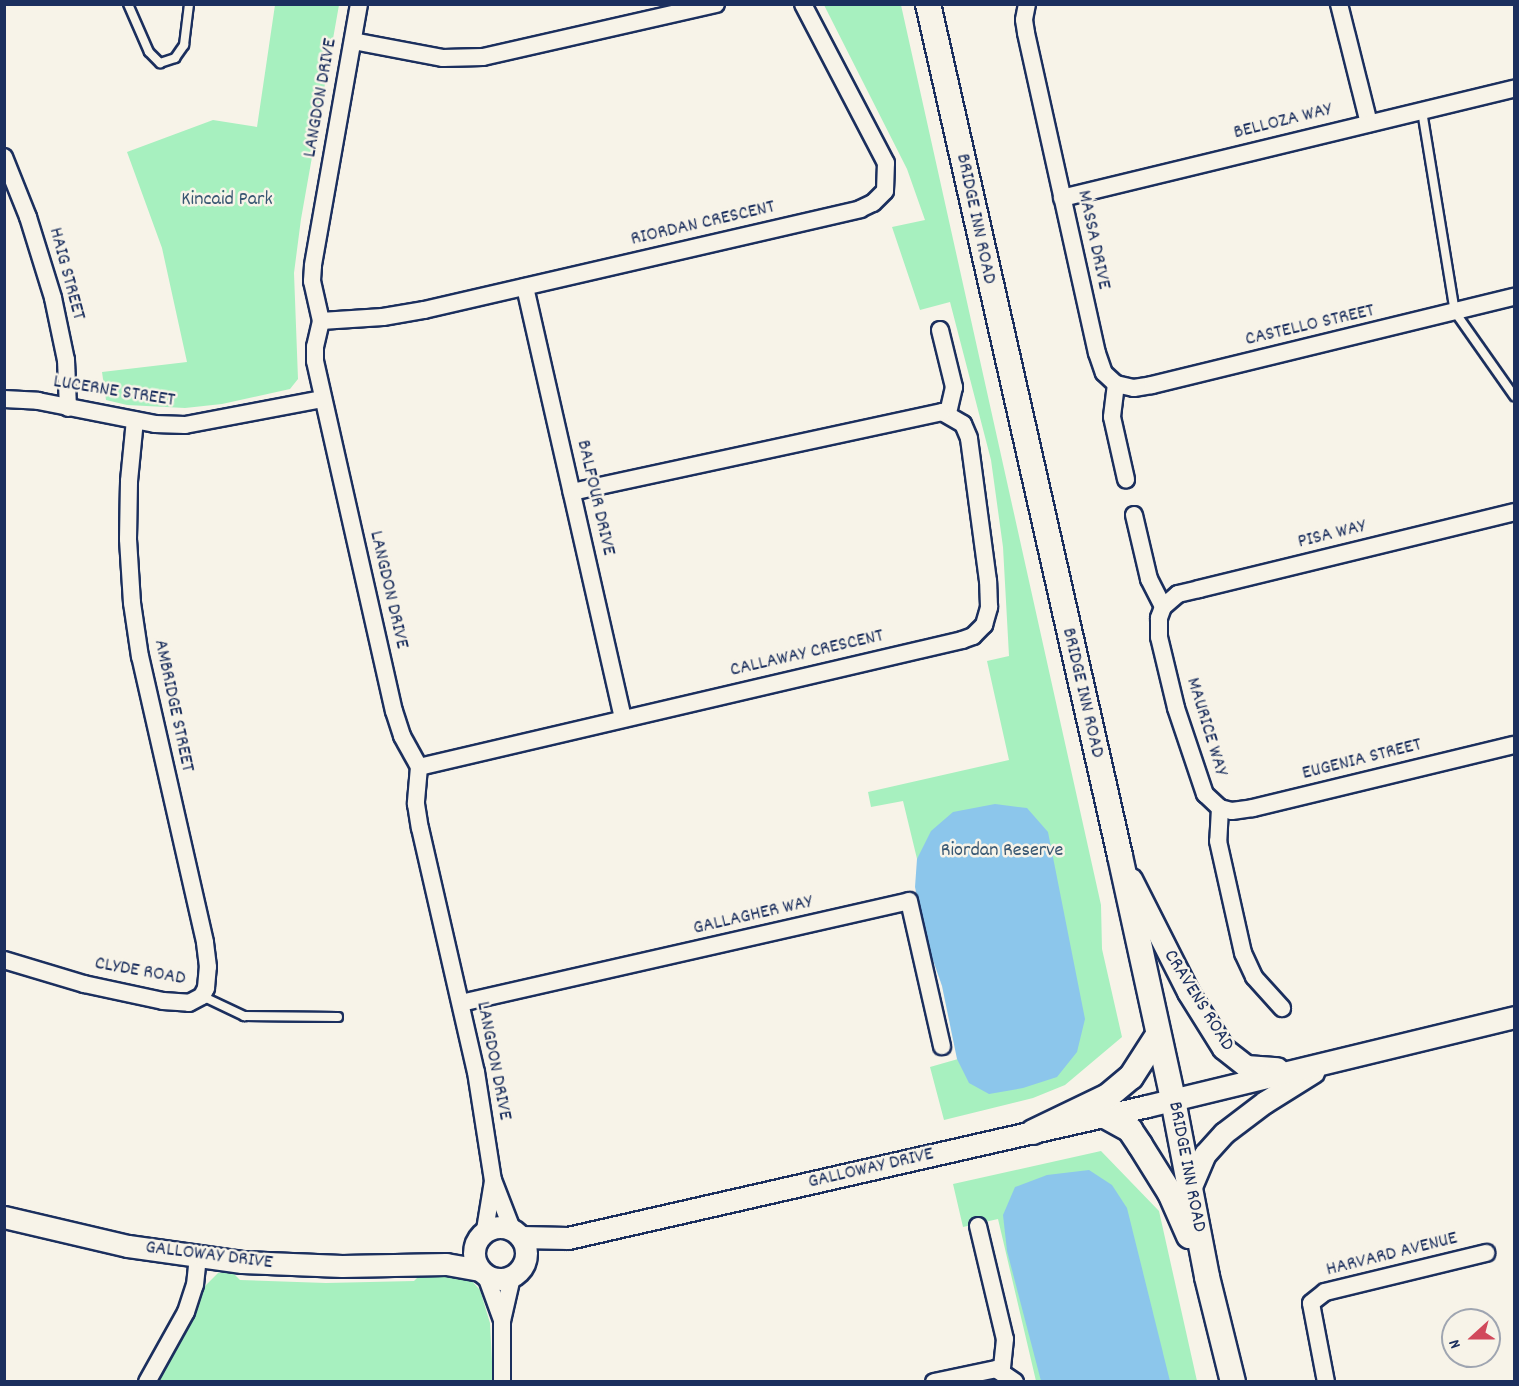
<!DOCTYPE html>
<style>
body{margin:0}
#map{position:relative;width:1519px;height:1386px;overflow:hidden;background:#f7f3e8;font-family:Dekko,sans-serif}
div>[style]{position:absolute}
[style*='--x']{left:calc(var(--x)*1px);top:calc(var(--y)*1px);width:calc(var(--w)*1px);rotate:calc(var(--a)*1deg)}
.green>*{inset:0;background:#a7f0bf}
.water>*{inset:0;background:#8cc6eb}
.roads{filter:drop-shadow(2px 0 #1b2f5e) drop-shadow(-2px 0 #1b2f5e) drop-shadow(0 2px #1b2f5e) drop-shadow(0 -2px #1b2f5e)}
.service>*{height:8px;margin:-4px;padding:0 4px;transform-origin:4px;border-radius:4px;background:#f7f3e8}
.minor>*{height:16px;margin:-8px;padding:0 8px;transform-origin:8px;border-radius:8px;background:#f7f3e8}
.tertiary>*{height:21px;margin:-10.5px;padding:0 10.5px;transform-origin:10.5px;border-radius:10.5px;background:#f7f3e8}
.tertiary>.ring{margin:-10.5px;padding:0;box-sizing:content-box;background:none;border:21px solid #f7f3e8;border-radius:50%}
.secondary>*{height:24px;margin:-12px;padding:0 12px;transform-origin:12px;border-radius:12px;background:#f7f3e8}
span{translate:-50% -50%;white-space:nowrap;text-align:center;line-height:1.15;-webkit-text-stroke:5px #f7f3e8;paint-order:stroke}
.street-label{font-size:20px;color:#1b2f5e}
.park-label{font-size:20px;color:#375671}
.frame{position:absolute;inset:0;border:6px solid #1b2f5e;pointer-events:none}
.north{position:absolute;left:1441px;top:1308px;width:60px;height:60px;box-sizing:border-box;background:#f7f3e8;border:2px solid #9fa5b1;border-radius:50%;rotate:249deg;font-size:16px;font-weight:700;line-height:24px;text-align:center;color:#1b2f5e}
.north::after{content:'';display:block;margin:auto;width:21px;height:27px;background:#d1495b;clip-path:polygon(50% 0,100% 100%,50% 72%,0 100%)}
</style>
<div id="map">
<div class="green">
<div style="clip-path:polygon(275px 5px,339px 5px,301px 219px,294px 273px,298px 379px,290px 389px,222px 404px,185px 408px,127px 405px,106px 400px,102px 372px,187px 362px,162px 248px,127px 152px,213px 120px,257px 127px)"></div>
<div style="clip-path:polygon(824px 5px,901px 5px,1101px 905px,1102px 949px,1122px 1037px,1065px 1085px,1033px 1098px,944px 1120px,930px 1067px,965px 1057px,903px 801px,871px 807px,868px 792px,1009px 760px,987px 661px,1009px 656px,1003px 547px,991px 460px,950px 302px,920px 310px,892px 227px,925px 220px,907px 169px)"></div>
<div style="clip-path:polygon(1101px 1151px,1159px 1211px,1197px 1381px,1036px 1381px,998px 1219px,963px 1227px,953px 1184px)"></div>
<div style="clip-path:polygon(232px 1272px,240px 1280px,326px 1283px,414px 1281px,422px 1273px,440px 1273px,470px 1279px,480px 1290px,490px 1323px,493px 1381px,156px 1382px,195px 1311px,205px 1286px,218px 1273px)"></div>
</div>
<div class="water">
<div style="clip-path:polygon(995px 804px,1027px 808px,1048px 832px,1085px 1019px,1077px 1052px,1057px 1077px,1023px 1088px,989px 1094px,969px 1083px,957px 1059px,942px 986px,927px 943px,915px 887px,917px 859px,931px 831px,953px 812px)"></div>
<div style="clip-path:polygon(1089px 1170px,1112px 1185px,1127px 1208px,1170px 1381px,1041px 1381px,1007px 1251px,1003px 1215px,1015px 1187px,1047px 1175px)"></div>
</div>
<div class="roads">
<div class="service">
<div style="--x:128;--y:4;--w:52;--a:66.4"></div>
<div style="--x:149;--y:52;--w:16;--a:45"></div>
<div style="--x:160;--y:63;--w:16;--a:-18"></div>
<div style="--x:175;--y:58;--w:16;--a:-55"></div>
<div style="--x:184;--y:45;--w:41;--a:-83"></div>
<div style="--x:1422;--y:111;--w:204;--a:80.7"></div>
<div style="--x:1455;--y:312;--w:103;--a:54.9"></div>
<div style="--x:202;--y:996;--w:47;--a:25.5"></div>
<div style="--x:244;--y:1016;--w:94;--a:0.6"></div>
</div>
<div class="minor">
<div style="--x:359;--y:4;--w:266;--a:100"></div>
<div style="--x:313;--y:266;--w:15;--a:94"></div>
<div style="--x:312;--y:281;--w:41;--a:77.3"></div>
<div style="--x:321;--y:321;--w:27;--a:103"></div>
<div style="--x:315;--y:347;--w:14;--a:90"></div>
<div style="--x:315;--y:361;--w:359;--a:77.3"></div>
<div style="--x:394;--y:711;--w:26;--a:72"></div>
<div style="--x:402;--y:736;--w:35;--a:61"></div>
<div style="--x:419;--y:767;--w:37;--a:95"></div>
<div style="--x:416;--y:804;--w:24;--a:81"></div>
<div style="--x:420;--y:828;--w:250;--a:77.1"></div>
<div style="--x:476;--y:1072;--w:109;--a:81.1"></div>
<div style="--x:493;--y:1180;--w:53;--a:68.8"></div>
<div style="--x:1027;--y:4;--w:16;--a:101"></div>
<div style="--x:1024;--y:20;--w:13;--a:81"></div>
<div style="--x:1026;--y:33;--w:328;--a:77.5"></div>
<div style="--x:1097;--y:353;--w:21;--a:71"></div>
<div style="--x:1104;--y:373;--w:16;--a:43"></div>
<div style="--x:1116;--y:384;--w:33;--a:97"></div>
<div style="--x:1112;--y:417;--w:64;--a:77.3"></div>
<div style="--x:1339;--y:4;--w:123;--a:75.9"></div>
<div style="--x:353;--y:41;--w:92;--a:10.7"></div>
<div style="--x:443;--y:58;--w:40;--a:-1.4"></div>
<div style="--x:483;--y:57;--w:239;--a:-12.8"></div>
<div style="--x:4;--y:157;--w:65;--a:68.2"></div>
<div style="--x:28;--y:217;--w:85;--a:72.8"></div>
<div style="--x:53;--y:298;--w:63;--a:78.2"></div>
<div style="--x:66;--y:360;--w:48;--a:87.6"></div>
<div style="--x:1062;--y:198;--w:465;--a:-13.6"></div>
<div style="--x:525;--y:287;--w:442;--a:77.2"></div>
<div style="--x:321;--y:321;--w:62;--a:-3.7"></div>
<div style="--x:383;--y:317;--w:42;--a:-9.7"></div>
<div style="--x:424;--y:310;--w:448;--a:-13"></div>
<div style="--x:860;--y:209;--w:14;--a:-25"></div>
<div style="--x:873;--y:203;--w:17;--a:-45"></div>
<div style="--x:885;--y:191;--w:28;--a:-88"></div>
<div style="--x:886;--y:163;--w:179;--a:-117.6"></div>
<div style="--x:940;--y:330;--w:59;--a:76.2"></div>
<div style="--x:954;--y:387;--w:28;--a:103"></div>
<div style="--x:1116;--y:384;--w:18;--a:13"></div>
<div style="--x:1134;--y:388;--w:18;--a:-9"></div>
<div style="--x:1152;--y:385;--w:373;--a:-13.7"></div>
<div style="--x:4;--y:399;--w:34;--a:3"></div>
<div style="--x:38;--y:401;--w:119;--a:11.1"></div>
<div style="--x:155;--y:424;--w:30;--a:2"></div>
<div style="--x:185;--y:425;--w:139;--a:-10.7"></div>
<div style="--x:1134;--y:515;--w:66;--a:76.8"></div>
<div style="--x:1149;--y:579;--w:31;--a:63"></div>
<div style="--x:1163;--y:607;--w:12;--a:110"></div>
<div style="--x:1159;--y:618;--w:19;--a:90"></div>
<div style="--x:1159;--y:637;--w:73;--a:76.5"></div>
<div style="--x:1176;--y:708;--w:91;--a:71.4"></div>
<div style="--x:1205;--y:794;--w:21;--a:43"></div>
<div style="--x:1220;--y:808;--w:33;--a:93"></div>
<div style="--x:1218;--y:841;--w:115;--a:77.4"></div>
<div style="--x:1243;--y:953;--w:26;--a:65"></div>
<div style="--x:1254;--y:977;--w:42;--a:47.9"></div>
<div style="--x:1163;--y:607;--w:20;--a:-41"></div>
<div style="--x:1178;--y:594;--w:22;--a:-13"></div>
<div style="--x:1199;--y:589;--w:324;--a:-13.7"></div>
<div style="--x:419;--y:767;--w:558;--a:-13.16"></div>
<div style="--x:962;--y:640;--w:12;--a:-20"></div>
<div style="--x:973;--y:636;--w:16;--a:-45"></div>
<div style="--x:984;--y:625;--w:19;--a:-74"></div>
<div style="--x:989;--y:607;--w:26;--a:-92"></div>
<div style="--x:988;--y:581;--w:144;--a:-97.6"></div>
<div style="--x:969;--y:438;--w:15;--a:-113"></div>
<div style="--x:963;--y:424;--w:24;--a:-150"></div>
<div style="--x:942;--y:412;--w:379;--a:167.8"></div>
<div style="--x:1220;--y:808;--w:12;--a:14"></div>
<div style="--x:1232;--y:811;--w:21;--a:-8"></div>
<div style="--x:1253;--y:808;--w:268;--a:-13.6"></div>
<div style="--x:4;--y:960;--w:84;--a:16.7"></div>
<div style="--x:84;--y:984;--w:81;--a:12.1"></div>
<div style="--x:163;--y:1001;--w:26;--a:4"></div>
<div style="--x:189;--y:1003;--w:15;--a:-28"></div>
<div style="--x:202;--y:996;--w:9;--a:-63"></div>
<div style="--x:206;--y:988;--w:21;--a:-85"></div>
<div style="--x:208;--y:967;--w:25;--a:-97"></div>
<div style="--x:205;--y:942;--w:292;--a:-102.8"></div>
<div style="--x:140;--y:657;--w:55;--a:-98.4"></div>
<div style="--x:132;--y:603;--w:64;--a:-93.6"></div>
<div style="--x:128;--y:539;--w:58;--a:-89"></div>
<div style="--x:129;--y:481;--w:61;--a:-84.4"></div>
<div style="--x:461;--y:1003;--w:459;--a:-12.8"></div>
<div style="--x:909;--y:901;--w:149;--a:77.2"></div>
<div style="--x:978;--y:1226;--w:116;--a:76.6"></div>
<div style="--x:1005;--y:1339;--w:31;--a:96"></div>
<div style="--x:485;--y:1230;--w:50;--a:-80.7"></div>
<div style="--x:486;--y:1276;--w:47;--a:70"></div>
<div style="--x:147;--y:1382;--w:80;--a:-60.9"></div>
<div style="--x:186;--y:1312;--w:28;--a:-72"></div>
<div style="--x:195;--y:1285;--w:28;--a:-84"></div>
<div style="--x:502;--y:1382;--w:61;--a:-90"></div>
<div style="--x:502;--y:1321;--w:45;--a:-77.2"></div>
<div style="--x:934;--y:1382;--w:63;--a:-11.8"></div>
<div style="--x:996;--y:1369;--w:23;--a:34"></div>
<div style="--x:1326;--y:1382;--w:80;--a:-100.8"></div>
<div style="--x:1311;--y:1303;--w:18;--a:-38"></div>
<div style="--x:1325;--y:1292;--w:166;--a:-13.6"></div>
</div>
<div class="tertiary">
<div style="--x:1131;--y:879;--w:127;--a:63.2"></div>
<div style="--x:1188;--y:992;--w:66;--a:58"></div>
<div style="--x:1223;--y:1048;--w:29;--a:38"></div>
<div style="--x:1246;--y:1066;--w:31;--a:4"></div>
<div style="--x:1190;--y:1189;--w:38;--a:-67"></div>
<div style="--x:1205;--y:1154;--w:28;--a:-48"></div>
<div style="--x:1224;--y:1133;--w:51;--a:-37.1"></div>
<div style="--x:1265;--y:1102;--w:57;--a:-32"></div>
<div style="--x:4;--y:1217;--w:127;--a:13.2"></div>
<div style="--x:128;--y:1246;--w:115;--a:8"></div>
<div style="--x:242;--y:1262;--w:100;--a:2.3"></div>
<div style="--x:342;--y:1266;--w:104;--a:-1.1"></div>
<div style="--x:446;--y:1264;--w:34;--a:10"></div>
<div class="ring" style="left:474px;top:1227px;width:31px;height:31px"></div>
<div style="--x:521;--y:1237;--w:47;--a:1.2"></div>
<div style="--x:568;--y:1238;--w:594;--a:-12.84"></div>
<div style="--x:1147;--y:1106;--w:378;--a:-13.6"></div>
</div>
<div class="secondary">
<div style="--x:928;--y:4;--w:873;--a:77.3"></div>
<div style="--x:1120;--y:856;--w:250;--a:77.7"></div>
<div style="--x:1173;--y:1100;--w:180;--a:79.1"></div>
<div style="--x:1207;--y:1277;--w:108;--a:76.1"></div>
<div style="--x:1105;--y:1116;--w:29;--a:29"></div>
<div style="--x:1130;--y:1130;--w:18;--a:56"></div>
<div style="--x:1140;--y:1145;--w:57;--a:58"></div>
<div style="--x:1170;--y:1193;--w:47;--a:66.2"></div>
<div style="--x:1033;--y:1132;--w:83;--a:-25.6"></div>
<div style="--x:1108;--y:1096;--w:30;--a:-40"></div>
<div style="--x:1131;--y:1077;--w:50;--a:-57.3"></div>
</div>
</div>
<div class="street-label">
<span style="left:321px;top:98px;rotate:-80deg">LANGDON DRIVE</span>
<span style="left:1283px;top:122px;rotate:-14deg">BELLOZA WAY</span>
<span style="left:975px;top:219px;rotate:78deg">BRIDGE INN ROAD</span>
<span style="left:703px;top:224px;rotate:-13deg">RIORDAN CRESCENT</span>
<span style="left:1093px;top:240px;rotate:78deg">MASSA DRIVE</span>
<span style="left:66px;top:274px;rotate:75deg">HAIG STREET</span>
<span style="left:1310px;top:326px;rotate:-13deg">CASTELLO STREET</span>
<span style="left:114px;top:392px;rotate:9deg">LUCERNE STREET</span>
<span style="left:595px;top:498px;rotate:77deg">BALFOUR DRIVE</span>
<span style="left:1332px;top:535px;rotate:-14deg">PISA WAY</span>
<span style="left:388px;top:590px;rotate:77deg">LANGDON DRIVE</span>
<span style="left:807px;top:654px;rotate:-13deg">CALLAWAY CRESCENT</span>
<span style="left:1082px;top:693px;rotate:77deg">BRIDGE INN ROAD</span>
<span style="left:173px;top:706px;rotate:78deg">AMBRIDGE STREET</span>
<span style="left:1206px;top:727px;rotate:73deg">MAURICE WAY</span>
<span style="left:1362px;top:760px;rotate:-14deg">EUGENIA STREET</span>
<span style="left:753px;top:916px;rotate:-13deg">GALLAGHER WAY</span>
<span style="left:140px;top:972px;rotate:10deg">CLYDE ROAD</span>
<span style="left:1198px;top:1001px;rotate:58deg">CRAVENS ROAD</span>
<span style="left:493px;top:1061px;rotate:79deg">LANGDON DRIVE</span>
<span style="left:1186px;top:1167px;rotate:79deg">BRIDGE INN ROAD</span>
<span style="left:871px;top:1169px;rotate:-13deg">GALLOWAY DRIVE</span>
<span style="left:1392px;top:1255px;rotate:-14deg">HARVARD AVENUE</span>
<span style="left:209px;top:1256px;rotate:7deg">GALLOWAY DRIVE</span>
</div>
<div class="park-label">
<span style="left:227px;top:200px">Kincaid Park</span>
<span style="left:1002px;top:851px">Riordan Reserve</span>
</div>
<div class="frame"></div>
<div class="north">N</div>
</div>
